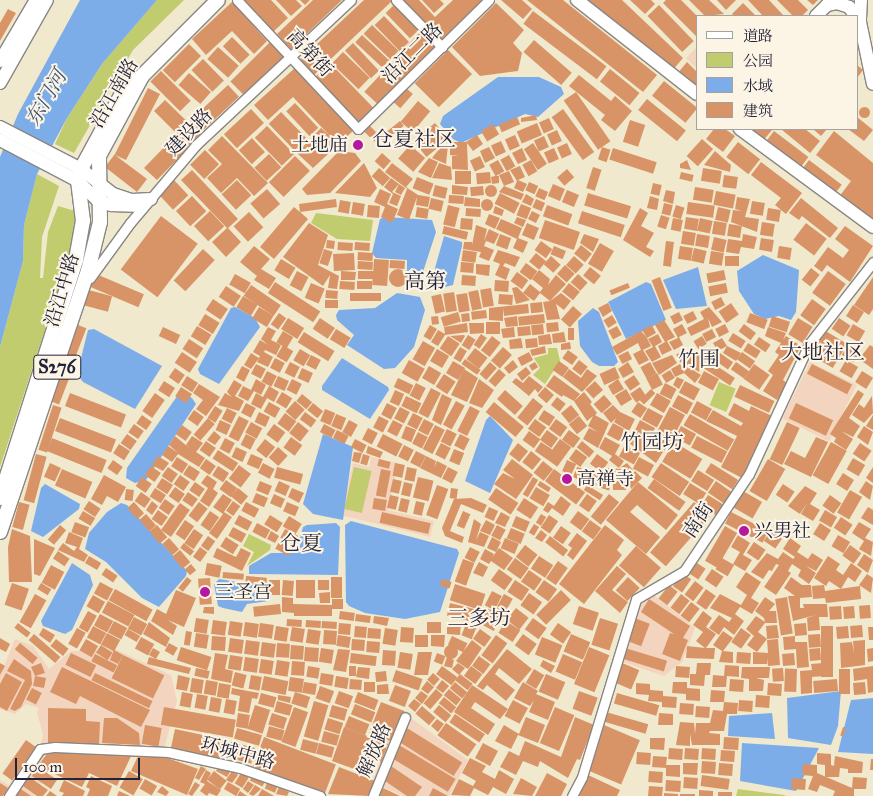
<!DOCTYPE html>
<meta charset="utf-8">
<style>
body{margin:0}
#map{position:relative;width:873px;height:796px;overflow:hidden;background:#f0e9cd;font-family:"IM FELL Great Primer","Noto Serif SC",serif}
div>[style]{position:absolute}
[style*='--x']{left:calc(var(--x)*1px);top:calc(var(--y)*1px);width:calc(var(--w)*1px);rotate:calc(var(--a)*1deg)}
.built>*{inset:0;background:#f3d4bf;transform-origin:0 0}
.green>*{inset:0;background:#c0cc6d;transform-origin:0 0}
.water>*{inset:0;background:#7dade8}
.building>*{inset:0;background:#d89466;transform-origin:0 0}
.round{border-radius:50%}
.roads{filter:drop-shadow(1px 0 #898684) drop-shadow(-1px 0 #898684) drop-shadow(0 1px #898684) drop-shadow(0 -1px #898684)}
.street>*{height:9px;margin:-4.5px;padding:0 4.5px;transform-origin:4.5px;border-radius:4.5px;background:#fff}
.secondary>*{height:12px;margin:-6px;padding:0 6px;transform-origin:6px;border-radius:6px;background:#fff}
.primary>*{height:14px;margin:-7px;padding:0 7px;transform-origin:7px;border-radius:7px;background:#fff}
.dots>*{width:14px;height:14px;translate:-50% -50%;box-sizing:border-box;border:2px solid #fcf5e5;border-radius:50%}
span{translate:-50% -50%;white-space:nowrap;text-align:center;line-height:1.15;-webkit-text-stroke:4px #fcf5e5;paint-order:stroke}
.shield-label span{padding:1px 4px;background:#fcf5e5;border:1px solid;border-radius:4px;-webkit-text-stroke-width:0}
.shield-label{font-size:18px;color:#22223b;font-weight:700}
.street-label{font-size:19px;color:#22223b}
.poi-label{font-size:19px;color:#22223b}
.right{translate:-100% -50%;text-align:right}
.left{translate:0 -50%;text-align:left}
.water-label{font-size:20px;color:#425378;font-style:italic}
.quarter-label{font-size:21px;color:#22223b}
.legend{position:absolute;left:696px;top:15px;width:162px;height:115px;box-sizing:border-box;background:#fcf5e5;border:1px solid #a5a1a1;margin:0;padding:6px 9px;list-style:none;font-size:15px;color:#22223b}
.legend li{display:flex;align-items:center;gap:10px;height:25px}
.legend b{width:25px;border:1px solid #a5a1a1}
.scale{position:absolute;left:15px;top:758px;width:125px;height:22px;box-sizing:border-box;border:2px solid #22223b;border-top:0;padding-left:6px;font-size:15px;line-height:18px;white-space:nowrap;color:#22223b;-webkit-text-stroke:4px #fcf5e5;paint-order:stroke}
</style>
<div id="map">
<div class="built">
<div style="clip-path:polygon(697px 47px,697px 69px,686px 58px)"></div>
<div style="left:810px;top:362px;width:52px;height:63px;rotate:26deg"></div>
<div style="clip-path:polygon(371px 457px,398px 463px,388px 510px,434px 521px,430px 537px,341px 515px,353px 463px,369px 467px)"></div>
<div style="clip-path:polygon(649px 591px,695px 628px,682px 662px,664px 676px,617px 660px,636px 599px)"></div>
<div style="clip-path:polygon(15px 639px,33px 646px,49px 669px,71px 651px,117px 650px,171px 675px,177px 701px,163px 752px,64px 747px,34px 796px,0 796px,0 780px,14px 788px,40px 749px,43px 734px,37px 713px,39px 708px,26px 704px,15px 714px,0 709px,0 676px)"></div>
<div style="clip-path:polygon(400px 710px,468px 760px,449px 796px,403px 796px,372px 782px)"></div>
</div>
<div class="green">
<div style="clip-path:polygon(157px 0,184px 0,133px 50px,74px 153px,55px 144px,67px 118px,102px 64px)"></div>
<div style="clip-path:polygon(37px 174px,59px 186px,42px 237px,40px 278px,43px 278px,48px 232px,58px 206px,75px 211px,72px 247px,0 467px,0 347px,23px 261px,24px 225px)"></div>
<div style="clip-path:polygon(316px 213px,373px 220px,370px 241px,337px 239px,311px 223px)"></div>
<div style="clip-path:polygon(548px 348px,557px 348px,560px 361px,545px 384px,533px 375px,540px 368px,534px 358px,548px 354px)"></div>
<div style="left:719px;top:382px;width:18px;height:25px;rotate:22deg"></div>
<div style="left:354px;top:467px;width:18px;height:43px;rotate:13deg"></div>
<div style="clip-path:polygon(249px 534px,271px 545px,270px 550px,247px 566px,254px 552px,243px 546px)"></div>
<div style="clip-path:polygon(738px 789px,784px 795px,786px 796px,736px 796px)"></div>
</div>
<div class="water">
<div style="clip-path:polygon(80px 0,157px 0,102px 64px,67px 118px,37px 174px,24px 225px,23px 261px,0 347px,0 157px,18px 114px)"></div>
<div style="clip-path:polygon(498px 77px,539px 77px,561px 87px,564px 94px,538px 117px,525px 114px,461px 143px,453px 139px,440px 124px,443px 116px)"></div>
<div style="clip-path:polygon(385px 217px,432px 220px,436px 232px,420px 281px,412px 281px,407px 276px,407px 260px,376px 258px,372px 253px,380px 219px)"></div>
<div style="clip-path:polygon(444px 236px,462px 242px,462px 246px,453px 285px,441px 288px,437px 286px,435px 268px)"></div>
<div style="clip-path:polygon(763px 255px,799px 270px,796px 312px,791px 320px,779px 316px,765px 319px,754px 314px,739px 291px,737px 271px)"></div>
<div style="clip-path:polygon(698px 267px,707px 306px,676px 309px,663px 280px)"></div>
<div style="clip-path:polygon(646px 282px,651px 284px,666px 320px,626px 339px,608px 302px)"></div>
<div style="clip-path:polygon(397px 293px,420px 297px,425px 310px,414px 347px,395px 368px,384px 369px,347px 345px,354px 335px,337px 320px,336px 315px,339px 310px,375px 308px)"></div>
<div style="clip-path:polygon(235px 307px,255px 318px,260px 327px,219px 384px,200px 374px,198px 369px,231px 308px)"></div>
<div style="clip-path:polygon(593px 308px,599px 312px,618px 362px,614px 366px,599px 366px,592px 362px,580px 346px,578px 321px)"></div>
<div style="clip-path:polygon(94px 329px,162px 366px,135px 409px,83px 382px,77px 374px,88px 330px)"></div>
<div style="clip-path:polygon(342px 358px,388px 387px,389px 390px,370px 419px,322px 390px,322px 386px)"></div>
<div style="clip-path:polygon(180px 392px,192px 398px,196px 404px,146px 480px,135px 483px,126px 478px,127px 468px)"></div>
<div style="clip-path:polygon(490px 416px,513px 440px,490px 493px,465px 481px,486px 420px)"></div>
<div style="clip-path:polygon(323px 434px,353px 447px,343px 520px,313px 514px,303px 504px)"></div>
<div style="clip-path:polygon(45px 484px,80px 504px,79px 509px,43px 537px,31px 531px,41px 488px)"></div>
<div style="clip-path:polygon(121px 503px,127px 505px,187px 571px,186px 576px,159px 607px,142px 598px,106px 562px,85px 549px,89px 533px,107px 512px)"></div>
<div style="clip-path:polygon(351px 521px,457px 549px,459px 553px,440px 612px,405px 619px,365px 613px,349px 606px,346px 602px,345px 525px)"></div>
<div style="clip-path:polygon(336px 523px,340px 527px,338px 575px,249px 574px,249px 566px,271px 553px,296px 553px,303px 527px,307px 525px)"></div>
<div style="clip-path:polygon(72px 563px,90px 575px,93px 585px,72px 630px,65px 634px,43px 626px,41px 621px)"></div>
<div style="clip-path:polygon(219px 579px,263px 586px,271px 597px,269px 601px,247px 604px,242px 612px,223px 608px,218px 606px,214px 584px)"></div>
<div style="clip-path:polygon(841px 691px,838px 726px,831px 745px,788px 738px,787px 698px)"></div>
<div style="clip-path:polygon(873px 698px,873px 754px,838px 752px,851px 700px)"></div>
<div style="clip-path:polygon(772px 713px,775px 739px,728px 736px,729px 716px)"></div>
<div style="clip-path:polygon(742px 743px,819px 748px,796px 791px,740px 781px)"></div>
</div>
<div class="building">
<div style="clip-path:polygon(244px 0,271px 0,288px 18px,273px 32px)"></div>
<div style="clip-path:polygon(276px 0,296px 0,302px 6px,291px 16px)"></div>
<div style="clip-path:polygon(300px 0,310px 0,305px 5px)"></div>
<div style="clip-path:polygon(313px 0,342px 0,291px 49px,277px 34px)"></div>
<div style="clip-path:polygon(364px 0,393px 0,314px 75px,300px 60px)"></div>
<div style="clip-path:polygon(398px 0,419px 0,435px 17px,453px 0,482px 0,439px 42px)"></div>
<div style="clip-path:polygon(422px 0,440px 0,444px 4px,434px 13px)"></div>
<div style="clip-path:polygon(501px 0,522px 0,532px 9px,523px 19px)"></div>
<div style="clip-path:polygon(527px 0,563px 0,657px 75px,643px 92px)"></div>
<div style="clip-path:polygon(583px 0,622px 0,683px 58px,672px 71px)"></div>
<div style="clip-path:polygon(630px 0,651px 0,655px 4px,645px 14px)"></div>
<div style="clip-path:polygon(666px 0,681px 0,697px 16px,697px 37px,663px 3px)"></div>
<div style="clip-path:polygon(689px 0,709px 0,724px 14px,705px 16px)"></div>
<div style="clip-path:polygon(717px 0,736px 0,726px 10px)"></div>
<div style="clip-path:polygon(748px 0,769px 0,784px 16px,763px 16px)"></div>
<div style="clip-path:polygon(777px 0,798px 0,808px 10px,802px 16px,793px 16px)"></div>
<div style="clip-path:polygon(807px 0,818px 0,813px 5px)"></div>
<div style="clip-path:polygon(232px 2px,267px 41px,254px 54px,232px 31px,206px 55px,192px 39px)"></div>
<div style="clip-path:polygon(496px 3px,524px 30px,513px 43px,522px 53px,518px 71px,480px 76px,452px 47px)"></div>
<div style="clip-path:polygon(743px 3px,756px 16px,734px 16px,732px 14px)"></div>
<div style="left:395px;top:4px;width:35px;height:13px;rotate:46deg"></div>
<div style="left:659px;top:5px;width:50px;height:16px;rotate:46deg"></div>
<div style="clip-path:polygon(8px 9px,16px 13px,0 41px,0 23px)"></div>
<div style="left:533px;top:11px;width:92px;height:16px;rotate:37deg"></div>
<div style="left:384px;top:16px;width:36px;height:13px;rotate:46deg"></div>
<div style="left:372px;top:25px;width:37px;height:12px;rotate:44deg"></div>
<div style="left:421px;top:31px;width:22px;height:83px;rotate:43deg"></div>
<div style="left:362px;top:35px;width:37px;height:10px;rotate:43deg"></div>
<div style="left:232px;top:37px;width:25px;height:13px;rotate:45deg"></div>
<div style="left:534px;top:40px;width:50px;height:16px;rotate:41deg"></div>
<div style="left:270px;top:42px;width:20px;height:56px;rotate:45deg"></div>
<div style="left:353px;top:43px;width:38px;height:11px;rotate:47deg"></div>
<div style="left:189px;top:44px;width:17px;height:37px;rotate:45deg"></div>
<div style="left:218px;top:47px;width:28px;height:16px;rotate:42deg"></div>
<div style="left:448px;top:50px;width:34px;height:47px;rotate:45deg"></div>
<div style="left:343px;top:52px;width:37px;height:16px;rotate:44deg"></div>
<div style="left:203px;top:59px;width:30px;height:16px;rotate:46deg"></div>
<div style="clip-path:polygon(687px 62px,697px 72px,697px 91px,677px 74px)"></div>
<div style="left:330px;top:63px;width:62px;height:21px;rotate:46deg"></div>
<div style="clip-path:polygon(857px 65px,863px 70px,857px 78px)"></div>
<div style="clip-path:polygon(296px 67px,354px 130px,313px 168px,297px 153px,321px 128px,329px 135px,293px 97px,268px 120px,254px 105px)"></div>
<div style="left:610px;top:69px;width:38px;height:16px;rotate:39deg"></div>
<div style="left:161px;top:71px;width:42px;height:15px;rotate:45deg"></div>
<div style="left:189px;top:73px;width:29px;height:16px;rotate:41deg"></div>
<div style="clip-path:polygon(579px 75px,611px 101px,615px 96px,632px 111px,615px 131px,601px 120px,605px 115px,569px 86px)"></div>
<div style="left:664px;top:81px;width:43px;height:19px;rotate:39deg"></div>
<div style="left:228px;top:85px;width:16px;height:52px;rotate:47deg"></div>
<div style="clip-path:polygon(148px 88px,160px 94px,126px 160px,115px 155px,147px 179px,137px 192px,105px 167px,115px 154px)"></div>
<div style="left:406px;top:88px;width:9px;height:19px;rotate:41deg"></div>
<div style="left:576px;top:92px;width:60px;height:15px;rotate:55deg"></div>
<div style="left:647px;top:99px;width:50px;height:14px;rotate:39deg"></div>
<div style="clip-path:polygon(165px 100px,201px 135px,157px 180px,144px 168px,177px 134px,154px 111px)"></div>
<div style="left:418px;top:101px;width:16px;height:27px;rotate:40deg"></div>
<div style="left:295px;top:103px;width:34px;height:12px;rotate:47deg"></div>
<div class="round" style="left:858.5px;top:106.5px;width:11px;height:11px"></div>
<div style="left:251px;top:109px;width:19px;height:37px;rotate:47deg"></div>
<div style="left:563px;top:109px;width:53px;height:14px;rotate:54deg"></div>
<div style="left:281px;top:112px;width:37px;height:17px;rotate:46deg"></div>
<div style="clip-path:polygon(536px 115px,537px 120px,521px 122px,521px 118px)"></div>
<div style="left:517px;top:117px;width:8px;height:20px;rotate:67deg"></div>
<div style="clip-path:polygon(857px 117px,873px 130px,864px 141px,848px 129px,857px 129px)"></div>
<div style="left:549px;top:118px;width:12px;height:11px;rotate:66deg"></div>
<div style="left:630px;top:120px;width:16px;height:23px;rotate:18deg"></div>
<div style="left:400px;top:121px;width:6px;height:28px;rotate:51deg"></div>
<div style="left:435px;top:123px;width:21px;height:28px;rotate:51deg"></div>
<div style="left:537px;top:123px;width:13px;height:22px;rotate:67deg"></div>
<div style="left:368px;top:124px;width:17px;height:8px;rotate:45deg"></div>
<div style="left:493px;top:124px;width:12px;height:14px;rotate:59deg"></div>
<div style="left:267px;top:126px;width:39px;height:17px;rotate:46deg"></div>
<div style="clip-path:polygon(714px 129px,725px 129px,735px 136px,723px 152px,706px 139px)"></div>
<div style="clip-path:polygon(746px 129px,771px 129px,772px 130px,762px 142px)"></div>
<div style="clip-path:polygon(781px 129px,805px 129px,820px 141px,810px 153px)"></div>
<div style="clip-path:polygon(813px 129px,827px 129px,821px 136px)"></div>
<div style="left:557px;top:130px;width:12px;height:11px;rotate:66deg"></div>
<div style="left:774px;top:131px;width:43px;height:16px;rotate:37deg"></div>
<div style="clip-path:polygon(834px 131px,873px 163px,873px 220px,836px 201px,851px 181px,816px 155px)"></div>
<div style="clip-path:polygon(477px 135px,483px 144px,473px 151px,467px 143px,468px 170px,452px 169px,452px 156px,459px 156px,450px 155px,450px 142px,466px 142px)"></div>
<div style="left:515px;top:135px;width:12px;height:11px;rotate:66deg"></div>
<div style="clip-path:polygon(222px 136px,268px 183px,254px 196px,237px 178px,221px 193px,207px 178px,222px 164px,208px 150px)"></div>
<div style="left:544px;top:136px;width:12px;height:11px;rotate:66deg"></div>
<div style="left:252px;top:138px;width:19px;height:18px;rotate:47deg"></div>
<div style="left:702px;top:139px;width:15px;height:23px;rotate:42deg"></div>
<div style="left:501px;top:141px;width:12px;height:11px;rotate:66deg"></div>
<div style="left:738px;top:142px;width:28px;height:19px;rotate:38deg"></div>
<div style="left:533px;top:143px;width:25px;height:11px;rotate:56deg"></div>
<div style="left:567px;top:143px;width:12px;height:11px;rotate:66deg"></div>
<div style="left:410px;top:145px;width:20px;height:18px;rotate:41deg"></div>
<div style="clip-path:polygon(448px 145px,446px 164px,432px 158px,440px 148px)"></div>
<div style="clip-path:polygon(489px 147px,495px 158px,485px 163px,480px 151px)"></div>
<div style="left:602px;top:147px;width:9px;height:13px;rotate:18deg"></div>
<div style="clip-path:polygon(522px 148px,527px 160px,518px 164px,512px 153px)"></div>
<div style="left:554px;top:148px;width:12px;height:11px;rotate:66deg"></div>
<div style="left:613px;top:148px;width:46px;height:12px;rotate:18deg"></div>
<div style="left:205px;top:150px;width:20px;height:21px;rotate:45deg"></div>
<div style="clip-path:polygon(339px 151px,355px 153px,361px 161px,330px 193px,307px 195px,302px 189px)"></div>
<div style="clip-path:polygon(715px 151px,731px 165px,730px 172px,704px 165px)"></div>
<div style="left:382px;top:153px;width:12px;height:11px;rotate:42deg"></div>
<div style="left:269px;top:154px;width:18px;height:20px;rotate:47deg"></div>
<div style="left:509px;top:155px;width:13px;height:10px;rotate:61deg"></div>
<div style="left:295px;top:156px;width:21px;height:37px;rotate:45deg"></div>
<div style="left:480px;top:156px;width:12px;height:11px;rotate:66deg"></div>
<div style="clip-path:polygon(429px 158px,438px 162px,431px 178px,418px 172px)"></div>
<div style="left:498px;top:160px;width:13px;height:10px;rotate:61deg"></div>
<div style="left:531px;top:160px;width:13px;height:10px;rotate:61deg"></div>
<div style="clip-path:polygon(687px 160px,691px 170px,680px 168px,680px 164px)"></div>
<div style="left:809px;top:160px;width:41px;height:14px;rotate:37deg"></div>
<div style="clip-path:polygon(761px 162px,802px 193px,786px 214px,775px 205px,781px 198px,751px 175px)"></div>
<div style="clip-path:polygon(364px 163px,377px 188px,370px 197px,335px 193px)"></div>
<div style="clip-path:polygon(392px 163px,413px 179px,406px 187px,418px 195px,430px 197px,428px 207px,416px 205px,417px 197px,409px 220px,397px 215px,407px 189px,410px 191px,385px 172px)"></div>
<div style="clip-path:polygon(439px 163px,451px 167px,452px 180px,432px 178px)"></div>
<div style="clip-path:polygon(520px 166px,525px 177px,518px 180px,527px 184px,523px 192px,514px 188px,517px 181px,510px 170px)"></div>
<div style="left:593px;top:167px;width:9px;height:22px;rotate:18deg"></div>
<div style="left:379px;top:168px;width:15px;height:11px;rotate:42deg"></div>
<div style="left:703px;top:168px;width:19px;height:13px;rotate:9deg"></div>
<div style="left:567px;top:169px;width:11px;height:13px;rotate:49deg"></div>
<div style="clip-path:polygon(192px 170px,238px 219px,228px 228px,241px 242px,226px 257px,212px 242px,227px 228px,181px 180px)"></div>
<div style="left:455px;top:171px;width:16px;height:13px"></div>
<div style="clip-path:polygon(509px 171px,514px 182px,504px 186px,524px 194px,521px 200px,499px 192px,504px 186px,499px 175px)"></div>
<div style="left:490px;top:172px;width:11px;height:14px;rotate:85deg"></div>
<div style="left:681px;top:172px;width:13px;height:7px;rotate:13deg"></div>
<div style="left:724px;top:175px;width:14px;height:12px;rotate:8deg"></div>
<div style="clip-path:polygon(495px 176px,499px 176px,499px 183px,492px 184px,491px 177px)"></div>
<div style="left:417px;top:177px;width:18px;height:12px;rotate:22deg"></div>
<div style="clip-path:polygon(391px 178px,399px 184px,392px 192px,401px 196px,397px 206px,389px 203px,393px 194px,384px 187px)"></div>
<div style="left:174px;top:180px;width:21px;height:21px;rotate:47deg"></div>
<div style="left:237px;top:180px;width:21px;height:21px;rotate:47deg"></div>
<div style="left:529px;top:182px;width:10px;height:9px;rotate:24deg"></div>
<div style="left:653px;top:183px;width:9px;height:11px;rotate:13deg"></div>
<div style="clip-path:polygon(399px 184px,405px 188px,401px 195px,395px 192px)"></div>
<div style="left:553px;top:184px;width:13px;height:13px;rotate:23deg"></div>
<div style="left:435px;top:185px;width:13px;height:11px;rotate:13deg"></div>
<div style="clip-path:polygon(452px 185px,468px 187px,467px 195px,452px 194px)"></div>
<div class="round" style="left:485px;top:185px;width:12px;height:12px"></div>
<div style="left:483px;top:186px;width:9px;height:13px;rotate:84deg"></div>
<div style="left:695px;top:187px;width:19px;height:13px;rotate:9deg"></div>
<div style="left:539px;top:188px;width:10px;height:9px;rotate:24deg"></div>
<div style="left:267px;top:189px;width:20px;height:22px;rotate:49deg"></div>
<div style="clip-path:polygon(380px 189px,391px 194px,387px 204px,398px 209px,392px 223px,381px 217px,385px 207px,374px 202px)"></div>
<div style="left:567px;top:190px;width:13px;height:13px;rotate:23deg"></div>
<div style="clip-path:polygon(666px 190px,675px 192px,673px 204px,663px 201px)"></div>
<div style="left:716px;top:191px;width:20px;height:14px;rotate:11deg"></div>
<div style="left:500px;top:193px;width:22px;height:12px;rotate:27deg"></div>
<div style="left:588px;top:193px;width:45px;height:13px;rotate:17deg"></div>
<div style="clip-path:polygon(526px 194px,534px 199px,531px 206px,522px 202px)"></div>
<div style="left:449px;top:195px;width:15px;height:8px;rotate:4deg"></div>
<div style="left:192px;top:196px;width:21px;height:22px;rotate:47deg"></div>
<div style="clip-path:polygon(650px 196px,659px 199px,657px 210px,647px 208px)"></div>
<div style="clip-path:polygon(465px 197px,480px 199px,480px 207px,464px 206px)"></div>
<div style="clip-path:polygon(737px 197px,750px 199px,745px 217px,759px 219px,757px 232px,731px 222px,733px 210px,742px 211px,735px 209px)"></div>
<div style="left:431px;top:198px;width:13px;height:11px;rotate:13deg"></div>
<div style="clip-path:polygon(801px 198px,838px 228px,830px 238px,802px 216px,799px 220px,789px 213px)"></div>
<div class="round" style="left:481px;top:199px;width:12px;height:12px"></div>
<div style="clip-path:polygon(336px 199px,337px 207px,300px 212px,308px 219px,274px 259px,260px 247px,294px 207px,300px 212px,299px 204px)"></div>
<div style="left:536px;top:199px;width:10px;height:9px;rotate:24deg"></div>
<div style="left:340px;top:200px;width:11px;height:12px;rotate:10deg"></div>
<div style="left:752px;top:201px;width:13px;height:13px;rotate:9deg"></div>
<div style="left:353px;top:202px;width:12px;height:12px;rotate:9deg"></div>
<div style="left:688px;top:202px;width:27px;height:12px;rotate:8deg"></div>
<div style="left:664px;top:203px;width:9px;height:11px;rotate:13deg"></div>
<div style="left:521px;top:204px;width:11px;height:12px;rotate:22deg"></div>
<div style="left:368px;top:205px;width:12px;height:12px;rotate:5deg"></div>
<div style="left:448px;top:205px;width:12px;height:20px;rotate:14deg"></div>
<div style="left:547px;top:205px;width:27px;height:12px;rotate:20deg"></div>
<div style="left:676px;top:205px;width:9px;height:12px;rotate:18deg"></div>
<div style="clip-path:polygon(495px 206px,504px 210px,502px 216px,493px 213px)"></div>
<div style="left:417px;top:207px;width:12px;height:10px;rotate:9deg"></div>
<div style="left:718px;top:207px;width:13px;height:13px;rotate:13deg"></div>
<div style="left:466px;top:208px;width:15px;height:8px;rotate:4deg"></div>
<div style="clip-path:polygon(640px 208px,648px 213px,641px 226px,654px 233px,646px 247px,654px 251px,650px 257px,623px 240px)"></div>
<div style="left:768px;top:208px;width:13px;height:12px;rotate:9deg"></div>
<div style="left:210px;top:211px;width:21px;height:22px;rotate:47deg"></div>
<div style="left:532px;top:211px;width:9px;height:9px;rotate:27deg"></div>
<div style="left:582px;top:211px;width:45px;height:13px;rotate:18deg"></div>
<div style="left:249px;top:212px;width:21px;height:21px;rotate:47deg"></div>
<div style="clip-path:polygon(489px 214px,500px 218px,495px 229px,485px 224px)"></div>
<div style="left:661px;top:215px;width:9px;height:12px;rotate:18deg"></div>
<div style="left:161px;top:216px;width:46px;height:67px;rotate:37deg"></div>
<div style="clip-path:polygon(517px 217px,526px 220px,523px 227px,514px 223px)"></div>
<div style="left:686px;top:217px;width:13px;height:12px;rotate:9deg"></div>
<div style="left:461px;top:218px;width:12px;height:11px;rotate:5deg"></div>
<div style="left:673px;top:218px;width:10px;height:12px;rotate:11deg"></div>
<div style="left:700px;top:218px;width:13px;height:13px;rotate:13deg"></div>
<div style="clip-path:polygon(501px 219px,522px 228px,518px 238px,528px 242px,523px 253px,513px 248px,517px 239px,496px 229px)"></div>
<div style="left:545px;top:220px;width:37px;height:19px;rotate:19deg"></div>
<div style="left:714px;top:221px;width:13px;height:13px;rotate:9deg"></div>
<div style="left:762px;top:222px;width:13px;height:13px;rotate:9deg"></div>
<div style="clip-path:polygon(309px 223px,328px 235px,318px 265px,339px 276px,337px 289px,328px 288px,330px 275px,323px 286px,283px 257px)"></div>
<div style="left:527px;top:223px;width:13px;height:13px;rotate:23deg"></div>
<div style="left:806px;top:223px;width:26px;height:21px;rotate:37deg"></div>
<div style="left:729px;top:224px;width:13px;height:12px;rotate:9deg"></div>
<div style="clip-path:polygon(476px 225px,487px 229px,484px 241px,489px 229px,499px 234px,494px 244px,486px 241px,484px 246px,494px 250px,489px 261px,479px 257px,481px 252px,463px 249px,464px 242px,472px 242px,472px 245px)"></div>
<div style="left:444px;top:226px;width:25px;height:8px;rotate:14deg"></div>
<div style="clip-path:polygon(845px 226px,873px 246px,850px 282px,827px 265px,822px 272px,814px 266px,828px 247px,843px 258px,849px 250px,835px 239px)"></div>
<div style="left:683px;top:231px;width:13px;height:13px;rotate:9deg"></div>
<div style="left:500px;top:234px;width:12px;height:12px;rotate:20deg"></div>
<div style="clip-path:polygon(584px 234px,599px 239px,593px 252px,580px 243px)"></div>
<div style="left:697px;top:234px;width:13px;height:12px;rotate:9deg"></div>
<div style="clip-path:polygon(743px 234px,757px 237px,754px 249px,741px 247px,739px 254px,726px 252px,728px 239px,742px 241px)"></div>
<div style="left:714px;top:237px;width:13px;height:13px;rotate:13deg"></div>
<div style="left:761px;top:238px;width:13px;height:12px;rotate:9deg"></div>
<div style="left:327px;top:240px;width:8px;height:8px;rotate:7deg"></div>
<div style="left:541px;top:241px;width:14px;height:11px;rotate:36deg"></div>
<div style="left:666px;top:241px;width:8px;height:25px;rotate:7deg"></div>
<div style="left:338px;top:242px;width:15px;height:8px;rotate:4deg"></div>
<div style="left:355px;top:242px;width:15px;height:8px;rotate:4deg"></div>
<div style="left:600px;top:243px;width:16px;height:24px;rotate:30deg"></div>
<div style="left:581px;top:245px;width:14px;height:11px;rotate:39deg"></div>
<div style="clip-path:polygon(254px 246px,270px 259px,261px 269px,276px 278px,269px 289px,254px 280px,257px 276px,240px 262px)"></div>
<div style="left:554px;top:246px;width:13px;height:9px;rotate:23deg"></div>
<div style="left:680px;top:246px;width:13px;height:13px;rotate:9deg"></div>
<div style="left:779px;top:246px;width:13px;height:12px;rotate:9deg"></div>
<div style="left:694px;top:248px;width:13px;height:13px;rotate:13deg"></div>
<div style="left:203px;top:249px;width:16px;height:43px;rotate:43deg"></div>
<div style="left:324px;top:249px;width:9px;height:15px;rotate:18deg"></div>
<div style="left:463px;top:250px;width:14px;height:11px;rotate:8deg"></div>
<div style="clip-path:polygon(498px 250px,520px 257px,515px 267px,505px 263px,503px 266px,510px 269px,506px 280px,495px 275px,500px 264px,493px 261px)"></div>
<div style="left:711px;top:251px;width:13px;height:13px;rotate:9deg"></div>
<div style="left:358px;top:252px;width:15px;height:8px;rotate:4deg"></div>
<div style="left:354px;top:253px;width:17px;height:21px;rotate:87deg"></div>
<div style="left:536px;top:253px;width:13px;height:11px;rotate:39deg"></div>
<div style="left:551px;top:256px;width:13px;height:11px;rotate:42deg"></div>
<div style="left:574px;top:256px;width:13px;height:12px;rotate:42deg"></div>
<div style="left:725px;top:256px;width:14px;height:10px"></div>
<div style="left:281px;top:259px;width:17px;height:13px;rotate:31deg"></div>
<div style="left:374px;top:259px;width:15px;height:26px;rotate:4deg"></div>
<div style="left:390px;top:260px;width:15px;height:8px;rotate:4deg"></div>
<div style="left:358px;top:261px;width:15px;height:8px;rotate:4deg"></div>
<div style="left:461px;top:262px;width:13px;height:10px;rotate:4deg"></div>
<div style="left:526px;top:263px;width:14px;height:11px;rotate:36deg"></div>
<div style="clip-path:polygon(476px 264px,490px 265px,489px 276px,476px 274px)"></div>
<div style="left:565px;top:265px;width:13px;height:12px;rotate:42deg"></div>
<div style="left:590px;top:267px;width:14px;height:11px;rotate:39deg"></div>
<div style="left:811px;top:268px;width:11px;height:15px;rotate:38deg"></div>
<div class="round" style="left:389px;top:269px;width:18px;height:18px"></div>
<div style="clip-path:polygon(539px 270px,550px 279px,548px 285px,556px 275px,566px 284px,550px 301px,561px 293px,571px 301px,564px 310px,556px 304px,560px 319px,547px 320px,543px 302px,550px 301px,540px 293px,534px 301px,523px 293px,530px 284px,540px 292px,543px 288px,532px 279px)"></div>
<div style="left:724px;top:270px;width:10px;height:18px;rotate:79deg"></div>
<div style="left:297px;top:271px;width:13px;height:16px;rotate:27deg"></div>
<div style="clip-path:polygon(341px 271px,356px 272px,355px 280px,341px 280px)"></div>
<div style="left:358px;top:271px;width:15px;height:8px"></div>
<div style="left:828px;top:271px;width:22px;height:27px;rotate:36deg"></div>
<div style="left:517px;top:272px;width:14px;height:11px;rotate:36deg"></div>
<div style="left:96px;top:274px;width:52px;height:14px;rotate:23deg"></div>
<div style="left:235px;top:274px;width:18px;height:12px;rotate:29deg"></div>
<div style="left:578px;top:274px;width:13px;height:11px;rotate:42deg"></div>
<div style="left:462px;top:275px;width:14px;height:10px;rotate:4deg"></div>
<div style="left:660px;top:277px;width:33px;height:9px;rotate:69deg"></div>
<div style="clip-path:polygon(873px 277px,873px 309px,869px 315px,854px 305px)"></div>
<div style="left:495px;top:280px;width:14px;height:11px;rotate:4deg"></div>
<div style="left:340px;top:281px;width:15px;height:8px;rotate:4deg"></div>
<div style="left:357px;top:281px;width:15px;height:8px"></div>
<div style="left:275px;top:282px;width:54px;height:13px;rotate:33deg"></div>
<div style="left:311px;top:283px;width:15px;height:16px;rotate:23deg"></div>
<div style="left:569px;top:283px;width:14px;height:11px;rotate:39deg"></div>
<div style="left:628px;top:283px;width:5px;height:20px;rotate:68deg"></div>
<div style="left:726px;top:283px;width:10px;height:18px;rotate:79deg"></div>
<div style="left:251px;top:285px;width:36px;height:13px;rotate:34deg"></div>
<div style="left:226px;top:286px;width:18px;height:13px;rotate:34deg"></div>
<div style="clip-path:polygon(517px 287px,530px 300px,516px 304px,512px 288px)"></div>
<div style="left:491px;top:288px;width:18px;height:11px;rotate:81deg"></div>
<div style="left:85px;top:289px;width:28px;height:16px;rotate:15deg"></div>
<div style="left:326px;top:290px;width:12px;height:8px;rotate:5deg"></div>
<div style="left:478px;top:290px;width:19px;height:10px;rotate:78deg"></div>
<div style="left:454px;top:292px;width:19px;height:11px;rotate:81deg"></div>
<div style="left:350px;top:293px;width:31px;height:8px"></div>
<div style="left:467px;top:293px;width:18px;height:11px;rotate:81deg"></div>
<div style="left:441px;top:294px;width:18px;height:10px;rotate:77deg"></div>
<div style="left:499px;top:294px;width:14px;height:10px;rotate:4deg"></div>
<div style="left:243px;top:296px;width:17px;height:13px;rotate:31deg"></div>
<div style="left:721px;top:297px;width:9px;height:11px;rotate:63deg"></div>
<div style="left:213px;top:299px;width:18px;height:13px;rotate:34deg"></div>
<div style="left:812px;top:299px;width:17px;height:20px;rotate:36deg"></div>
<div style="left:325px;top:300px;width:13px;height:8px"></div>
<div style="left:542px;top:302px;width:10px;height:12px;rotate:84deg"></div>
<div style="clip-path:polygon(608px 303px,612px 311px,603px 317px,598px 308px)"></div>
<div style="left:731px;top:303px;width:14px;height:15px;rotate:56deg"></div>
<div style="clip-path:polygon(528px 304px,529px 313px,504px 316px,503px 308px,503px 321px,489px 320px,489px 308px)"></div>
<div style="left:853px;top:305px;width:13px;height:13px;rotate:32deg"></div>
<div style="left:573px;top:306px;width:12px;height:18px;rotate:42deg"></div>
<div style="left:259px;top:307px;width:17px;height:13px;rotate:31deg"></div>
<div style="clip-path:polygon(709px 307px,722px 322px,712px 327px,708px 318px,710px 327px,691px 336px,687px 328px,704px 319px,700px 312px)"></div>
<div style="left:486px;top:310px;width:8px;height:15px;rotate:83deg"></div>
<div style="left:693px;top:311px;width:9px;height:11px;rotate:63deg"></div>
<div style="left:458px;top:312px;width:10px;height:18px;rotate:73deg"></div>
<div style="left:679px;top:312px;width:9px;height:10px;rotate:63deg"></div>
<div style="left:279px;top:313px;width:9px;height:14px;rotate:36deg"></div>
<div style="left:469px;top:313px;width:8px;height:8px;rotate:83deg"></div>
<div style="left:750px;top:313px;width:19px;height:10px;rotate:21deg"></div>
<div style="left:205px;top:314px;width:17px;height:13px;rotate:31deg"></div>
<div style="left:544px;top:314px;width:9px;height:26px;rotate:84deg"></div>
<div style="left:612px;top:315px;width:9px;height:10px;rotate:58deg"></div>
<div style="left:438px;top:316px;width:8px;height:7px;rotate:83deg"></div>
<div style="clip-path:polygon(517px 316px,518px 326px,506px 327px,504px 318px)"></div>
<div style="left:772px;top:316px;width:19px;height:11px;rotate:18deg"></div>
<div style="left:288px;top:318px;width:19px;height:13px;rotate:32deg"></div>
<div style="left:320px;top:318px;width:18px;height:13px;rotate:34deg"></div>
<div style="left:798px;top:318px;width:17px;height:19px;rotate:31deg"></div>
<div style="left:839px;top:318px;width:14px;height:13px;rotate:34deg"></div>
<div style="clip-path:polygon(664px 320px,675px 337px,667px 341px,672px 350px,662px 355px,658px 346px,665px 342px,655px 325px)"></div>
<div style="left:486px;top:322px;width:14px;height:12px"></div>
<div style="left:558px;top:322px;width:9px;height:12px;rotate:84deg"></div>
<div style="clip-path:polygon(467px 323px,468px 332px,445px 335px,438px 346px,431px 342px,438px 330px,445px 334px,444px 327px)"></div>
<div style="clip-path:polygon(469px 323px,484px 323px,484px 333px,470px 334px)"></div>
<div style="left:543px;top:324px;width:10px;height:12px;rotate:84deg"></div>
<div style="clip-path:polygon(682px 324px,687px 333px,679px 337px,683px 345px,674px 350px,669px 342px,678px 338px,673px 329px)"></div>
<div style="left:725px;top:324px;width:9px;height:11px;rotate:63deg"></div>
<div style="left:744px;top:324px;width:15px;height:9px;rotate:37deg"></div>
<div style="left:853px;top:324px;width:14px;height:13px;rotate:30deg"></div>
<div style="left:78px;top:325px;width:9px;height:40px;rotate:21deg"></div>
<div style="left:430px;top:325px;width:8px;height:13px;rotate:30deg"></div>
<div style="clip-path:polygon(652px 325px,656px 333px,647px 338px,651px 346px,643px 350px,649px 360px,639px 365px,633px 354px,641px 350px,638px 343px,617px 355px,612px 347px,641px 331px,647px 338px,642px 330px)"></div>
<div style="left:197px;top:326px;width:17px;height:12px;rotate:31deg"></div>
<div style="left:530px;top:326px;width:9px;height:13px;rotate:84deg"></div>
<div style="left:617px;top:326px;width:10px;height:10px;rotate:61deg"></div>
<div style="left:163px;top:327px;width:19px;height:10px;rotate:25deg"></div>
<div style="clip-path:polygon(268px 327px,276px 331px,271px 340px,281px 345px,276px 355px,265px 350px,264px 352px,273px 357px,268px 367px,257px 362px,260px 356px,253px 352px,260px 340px,268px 345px,261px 339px)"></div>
<div style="clip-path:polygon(514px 327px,515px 337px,503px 338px,501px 329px)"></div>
<div style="clip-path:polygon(768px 327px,786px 333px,783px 340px,786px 336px,801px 346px,783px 380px,788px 384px,777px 400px,763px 391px,773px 375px,768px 371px,779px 355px,775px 352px,781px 343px,765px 336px)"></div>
<div style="left:568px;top:328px;width:6px;height:12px"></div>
<div style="left:336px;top:329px;width:17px;height:12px;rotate:31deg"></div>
<div style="left:712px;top:329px;width:9px;height:11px;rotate:63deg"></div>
<div style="left:824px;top:330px;width:27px;height:28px;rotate:31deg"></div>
<div style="left:283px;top:331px;width:12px;height:13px;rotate:31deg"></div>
<div style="left:304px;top:332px;width:36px;height:12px;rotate:32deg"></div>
<div style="clip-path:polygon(564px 332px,566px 342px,553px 343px,552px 334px)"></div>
<div style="left:733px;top:333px;width:15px;height:9px;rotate:32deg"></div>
<div style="left:481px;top:334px;width:7px;height:13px;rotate:34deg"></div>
<div style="clip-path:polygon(550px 334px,552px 344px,539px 345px,538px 336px)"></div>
<div style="clip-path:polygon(658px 334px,662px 342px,655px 346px,661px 357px,652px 362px,645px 351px,653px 347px,648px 339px)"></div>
<div style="left:468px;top:335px;width:9px;height:12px;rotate:32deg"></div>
<div style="left:448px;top:336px;width:14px;height:15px;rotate:34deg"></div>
<div style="clip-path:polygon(450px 336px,464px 335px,465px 336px,461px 343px)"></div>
<div style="left:492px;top:336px;width:11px;height:18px;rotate:38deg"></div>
<div style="left:702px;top:336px;width:9px;height:10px;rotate:58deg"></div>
<div style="left:759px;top:337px;width:14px;height:9px;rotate:34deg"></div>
<div style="clip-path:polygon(521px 338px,523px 348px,510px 349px,509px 340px)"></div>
<div style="left:537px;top:338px;width:9px;height:12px;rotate:84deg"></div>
<div style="clip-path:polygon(722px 338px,727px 346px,741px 353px,736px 361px,723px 353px,727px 346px,718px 351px,713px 343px)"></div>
<div style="left:189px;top:339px;width:17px;height:12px;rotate:33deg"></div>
<div style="left:423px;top:341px;width:14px;height:21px;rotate:30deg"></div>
<div style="clip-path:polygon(570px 342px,571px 349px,561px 350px,561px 344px)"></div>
<div style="left:748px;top:343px;width:15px;height:9px;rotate:32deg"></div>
<div style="left:849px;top:344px;width:14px;height:13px;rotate:34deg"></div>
<div style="left:283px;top:345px;width:12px;height:13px;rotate:31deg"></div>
<div style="clip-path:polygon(870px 345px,873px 347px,873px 369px,859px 359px)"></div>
<div style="clip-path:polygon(545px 346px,546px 353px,532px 356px,530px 350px)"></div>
<div style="left:460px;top:347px;width:8px;height:13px;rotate:30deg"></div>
<div style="left:503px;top:347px;width:12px;height:18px;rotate:42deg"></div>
<div style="left:475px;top:348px;width:16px;height:14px;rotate:38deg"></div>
<div style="left:713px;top:348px;width:9px;height:10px;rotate:58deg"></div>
<div style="left:300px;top:349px;width:12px;height:13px;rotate:31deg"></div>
<div style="left:437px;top:349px;width:14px;height:14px;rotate:30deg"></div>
<div style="left:568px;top:350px;width:12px;height:10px;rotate:35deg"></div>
<div style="left:685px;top:350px;width:9px;height:10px;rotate:63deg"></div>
<div style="left:628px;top:351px;width:9px;height:11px;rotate:63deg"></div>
<div style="left:694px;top:351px;width:15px;height:15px;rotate:32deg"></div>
<div style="left:182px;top:352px;width:18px;height:13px;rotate:34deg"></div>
<div style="left:529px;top:352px;width:9px;height:13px;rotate:63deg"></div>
<div style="left:742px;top:352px;width:16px;height:9px;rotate:35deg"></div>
<div style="clip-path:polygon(251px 353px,259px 358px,251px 369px,244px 365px)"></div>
<div style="left:720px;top:353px;width:16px;height:9px;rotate:35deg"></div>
<div style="left:311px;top:355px;width:11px;height:11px;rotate:27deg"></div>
<div style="clip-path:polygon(672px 355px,677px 363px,659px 375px,652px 363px)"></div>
<div style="left:275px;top:358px;width:11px;height:11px;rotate:27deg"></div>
<div style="left:465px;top:359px;width:19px;height:6px;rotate:35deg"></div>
<div style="left:409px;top:360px;width:18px;height:15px;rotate:29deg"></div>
<div style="clip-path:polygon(513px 360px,518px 367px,509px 374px,504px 368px)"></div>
<div style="left:579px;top:360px;width:11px;height:11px;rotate:38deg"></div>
<div style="left:846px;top:360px;width:14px;height:13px;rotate:30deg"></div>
<div style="left:453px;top:361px;width:14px;height:14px;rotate:30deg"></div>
<div style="left:559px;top:361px;width:12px;height:11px;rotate:35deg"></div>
<div style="left:709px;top:361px;width:31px;height:9px;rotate:33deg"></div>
<div style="left:290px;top:362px;width:11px;height:12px;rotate:27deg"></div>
<div style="left:490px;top:362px;width:9px;height:16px;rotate:41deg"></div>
<div style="left:535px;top:362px;width:6px;height:7px;rotate:59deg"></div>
<div style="clip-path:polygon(628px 362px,634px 372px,623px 378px,618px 369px)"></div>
<div style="left:650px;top:362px;width:13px;height:11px;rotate:61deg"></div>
<div style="left:736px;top:362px;width:16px;height:9px;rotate:35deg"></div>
<div style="left:65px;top:364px;width:9px;height:40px;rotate:21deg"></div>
<div style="left:256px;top:364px;width:11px;height:11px;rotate:27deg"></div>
<div style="clip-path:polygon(680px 364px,684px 372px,688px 367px,701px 375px,695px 383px,684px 373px,675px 377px,671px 369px)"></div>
<div style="left:754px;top:364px;width:19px;height:18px;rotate:35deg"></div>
<div style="left:812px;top:364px;width:45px;height:11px;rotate:27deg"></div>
<div style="left:242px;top:366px;width:9px;height:13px;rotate:27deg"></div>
<div style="left:429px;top:366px;width:14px;height:14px;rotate:30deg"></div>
<div style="clip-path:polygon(526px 367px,531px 373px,522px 381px,517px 374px)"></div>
<div style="left:615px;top:367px;width:12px;height:17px;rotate:66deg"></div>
<div style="left:175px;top:368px;width:12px;height:11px;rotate:35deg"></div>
<div style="left:302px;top:368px;width:12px;height:11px;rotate:24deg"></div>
<div style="clip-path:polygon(464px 369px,478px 378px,467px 402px,451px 395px)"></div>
<div style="left:499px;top:369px;width:9px;height:16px;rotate:41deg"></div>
<div style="clip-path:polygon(569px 369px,581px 378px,587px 369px,597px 376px,582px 392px,563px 377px)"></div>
<div style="left:670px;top:370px;width:9px;height:10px;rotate:58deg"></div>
<div style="left:267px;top:371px;width:11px;height:12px;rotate:27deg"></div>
<div style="left:704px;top:371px;width:17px;height:13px;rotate:28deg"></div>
<div style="left:862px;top:371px;width:13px;height:13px;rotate:32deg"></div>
<div style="left:657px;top:373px;width:13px;height:12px;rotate:63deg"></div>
<div style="left:444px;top:374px;width:14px;height:15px;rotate:34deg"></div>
<div style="clip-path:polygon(554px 375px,580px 394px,574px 401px,584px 392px,592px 402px,590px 404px,597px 413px,595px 415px,609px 423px,598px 448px,583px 439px,589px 428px,598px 432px,588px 426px,593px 416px,587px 421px,574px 401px,563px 395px,562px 397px,546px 386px)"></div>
<div style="left:634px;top:375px;width:11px;height:12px;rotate:56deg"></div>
<div style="left:187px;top:376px;width:13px;height:11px;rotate:32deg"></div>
<div style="left:278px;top:376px;width:12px;height:11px;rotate:24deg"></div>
<div style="clip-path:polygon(529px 376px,543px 387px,538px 393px,535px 389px,529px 396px,512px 382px,516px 378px,523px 383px)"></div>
<div style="clip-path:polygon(677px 377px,684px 380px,679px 389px,673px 385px)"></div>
<div style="left:398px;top:378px;width:17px;height:10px;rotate:25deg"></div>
<div style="clip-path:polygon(256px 379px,266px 385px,261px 395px,254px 391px,248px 401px,238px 396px,243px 386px,251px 390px)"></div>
<div style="left:292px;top:379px;width:11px;height:12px;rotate:27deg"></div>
<div style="clip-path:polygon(479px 379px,494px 390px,482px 408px,469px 403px)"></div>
<div style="clip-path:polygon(618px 379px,624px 389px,613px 395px,608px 386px)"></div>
<div style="clip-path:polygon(234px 380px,242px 385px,235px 396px,244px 401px,239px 411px,218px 405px,225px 393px,232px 397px,227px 392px)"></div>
<div style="left:164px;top:381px;width:13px;height:11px;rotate:32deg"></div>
<div style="left:595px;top:381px;width:12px;height:13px;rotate:48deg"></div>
<div style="left:685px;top:381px;width:17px;height:13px;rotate:28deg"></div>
<div style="left:416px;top:383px;width:11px;height:14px;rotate:27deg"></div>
<div style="left:665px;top:383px;width:13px;height:12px;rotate:27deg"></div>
<div style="clip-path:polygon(199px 384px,220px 397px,206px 416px,196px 409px,203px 400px,193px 393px)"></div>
<div style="left:740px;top:385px;width:38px;height:13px;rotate:25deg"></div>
<div style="clip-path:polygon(269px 386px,279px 392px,274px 402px,267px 398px,261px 409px,251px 404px,256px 393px,263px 397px)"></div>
<div style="left:181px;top:387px;width:13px;height:11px;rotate:32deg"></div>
<div style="left:545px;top:387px;width:12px;height:11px;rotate:42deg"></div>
<div style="left:640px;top:387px;width:11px;height:12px;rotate:56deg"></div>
<div style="left:431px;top:388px;width:11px;height:28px;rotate:27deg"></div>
<div style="left:626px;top:389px;width:12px;height:13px;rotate:59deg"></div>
<div style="left:651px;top:389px;width:6px;height:16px;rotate:45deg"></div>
<div style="left:395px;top:390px;width:10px;height:13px;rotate:24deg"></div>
<div style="left:505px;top:390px;width:24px;height:12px;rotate:42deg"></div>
<div style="clip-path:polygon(858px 390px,864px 394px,849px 418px,860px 426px,853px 437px,841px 431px,853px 439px,846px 450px,834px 442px,836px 438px,830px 434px)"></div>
<div style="left:282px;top:392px;width:12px;height:12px;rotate:31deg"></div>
<div style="left:70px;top:393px;width:60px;height:14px;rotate:21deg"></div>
<div style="left:155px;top:393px;width:12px;height:22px;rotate:35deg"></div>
<div style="left:657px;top:393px;width:16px;height:14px;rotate:30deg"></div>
<div style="left:302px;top:394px;width:13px;height:9px;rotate:39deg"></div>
<div style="clip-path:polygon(442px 394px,452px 399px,441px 425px,432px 420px)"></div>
<div style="left:604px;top:395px;width:12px;height:14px;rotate:48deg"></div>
<div style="left:678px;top:395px;width:17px;height:13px;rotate:28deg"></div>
<div style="left:406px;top:396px;width:17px;height:11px;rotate:25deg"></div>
<div style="clip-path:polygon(872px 396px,873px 413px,864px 423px,852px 415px,859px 404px,864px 408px)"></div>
<div style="left:557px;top:397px;width:11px;height:10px;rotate:38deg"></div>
<div style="left:533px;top:398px;width:13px;height:25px;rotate:39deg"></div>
<div style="left:295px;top:401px;width:13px;height:14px;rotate:42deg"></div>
<div style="left:456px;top:401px;width:10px;height:27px;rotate:29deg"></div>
<div style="left:697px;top:401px;width:17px;height:13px;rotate:28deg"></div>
<div style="left:269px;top:402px;width:13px;height:11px;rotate:29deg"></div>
<div style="left:494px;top:402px;width:39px;height:13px;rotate:40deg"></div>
<div style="left:638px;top:402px;width:11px;height:12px;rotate:34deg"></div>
<div style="left:246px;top:403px;width:11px;height:11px;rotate:27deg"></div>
<div style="left:313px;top:403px;width:13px;height:9px;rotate:39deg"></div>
<div style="left:387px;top:403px;width:11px;height:13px;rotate:27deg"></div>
<div style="clip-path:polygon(734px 403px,749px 411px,751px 406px,772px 416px,742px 478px,721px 467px,737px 436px,706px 421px,713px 410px,741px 426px,743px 423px,728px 415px)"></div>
<div style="left:796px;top:403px;width:41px;height:17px;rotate:25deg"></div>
<div style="left:53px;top:405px;width:9px;height:47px;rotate:18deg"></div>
<div style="left:571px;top:405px;width:13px;height:13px;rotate:51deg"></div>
<div style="clip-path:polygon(613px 405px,620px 412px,635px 419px,629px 431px,614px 422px,616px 418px,611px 423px,603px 413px)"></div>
<div style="left:215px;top:406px;width:9px;height:14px;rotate:32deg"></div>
<div style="left:470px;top:406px;width:11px;height:28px;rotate:27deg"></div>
<div style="left:400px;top:407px;width:11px;height:13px;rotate:27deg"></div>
<div style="left:670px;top:407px;width:17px;height:26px;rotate:28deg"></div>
<div style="left:227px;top:408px;width:11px;height:12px;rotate:27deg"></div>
<div style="left:648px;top:408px;width:17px;height:13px;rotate:28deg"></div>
<div style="left:325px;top:409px;width:11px;height:13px;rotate:22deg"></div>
<div style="left:194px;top:410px;width:12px;height:11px;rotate:35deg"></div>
<div style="left:544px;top:410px;width:13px;height:11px;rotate:32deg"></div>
<div style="left:259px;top:412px;width:12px;height:11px;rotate:24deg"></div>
<div style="left:305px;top:412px;width:14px;height:9px;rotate:36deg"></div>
<div style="left:285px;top:413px;width:14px;height:13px;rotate:36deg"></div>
<div style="left:413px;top:413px;width:11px;height:13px;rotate:27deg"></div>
<div style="left:336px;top:414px;width:11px;height:13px;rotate:22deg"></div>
<div style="left:690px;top:414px;width:51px;height:13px;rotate:30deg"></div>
<div style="left:142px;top:415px;width:12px;height:10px;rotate:35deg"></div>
<div style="clip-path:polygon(873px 415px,873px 430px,866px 426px)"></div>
<div style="left:239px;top:416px;width:11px;height:23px;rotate:27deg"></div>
<div style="left:379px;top:416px;width:11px;height:13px;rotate:27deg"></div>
<div style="left:579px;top:416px;width:13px;height:13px;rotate:51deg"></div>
<div style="left:60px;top:418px;width:60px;height:14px;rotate:21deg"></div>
<div style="left:208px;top:418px;width:9px;height:22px;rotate:41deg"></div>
<div style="left:424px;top:419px;width:11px;height:13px;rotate:27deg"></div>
<div style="left:535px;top:419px;width:14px;height:12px;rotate:36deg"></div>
<div style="left:556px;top:419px;width:14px;height:12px;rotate:36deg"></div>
<div style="left:220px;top:420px;width:12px;height:11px;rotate:24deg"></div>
<div style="left:349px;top:420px;width:10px;height:14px;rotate:29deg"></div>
<div style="left:393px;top:420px;width:11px;height:13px;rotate:27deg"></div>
<div style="clip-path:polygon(640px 420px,655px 428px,648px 443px,663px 452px,656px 463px,629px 443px)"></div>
<div style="left:251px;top:422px;width:13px;height:12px;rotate:29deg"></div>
<div style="left:298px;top:422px;width:14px;height:14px;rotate:39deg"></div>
<div style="left:787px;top:422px;width:14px;height:41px;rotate:25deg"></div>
<div style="left:613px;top:423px;width:17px;height:13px;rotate:28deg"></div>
<div style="left:134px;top:424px;width:12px;height:10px;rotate:35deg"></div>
<div style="left:274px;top:424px;width:14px;height:13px;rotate:36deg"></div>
<div style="left:324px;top:424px;width:13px;height:9px;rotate:27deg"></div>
<div style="left:182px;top:425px;width:12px;height:11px;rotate:35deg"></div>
<div style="left:435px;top:425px;width:11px;height:27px;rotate:27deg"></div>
<div style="left:406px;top:426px;width:11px;height:13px;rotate:22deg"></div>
<div style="left:681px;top:426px;width:17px;height:13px;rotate:28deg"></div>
<div style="clip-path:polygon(864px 426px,873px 432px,868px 445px,857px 437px)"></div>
<div style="left:368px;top:428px;width:11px;height:13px;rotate:27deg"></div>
<div style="left:447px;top:429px;width:11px;height:14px;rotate:27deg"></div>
<div style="left:337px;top:430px;width:13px;height:9px;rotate:27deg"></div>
<div style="left:547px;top:430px;width:14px;height:12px;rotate:36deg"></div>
<div style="left:569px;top:430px;width:14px;height:12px;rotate:36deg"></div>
<div style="clip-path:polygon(214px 431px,221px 437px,215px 445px,207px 440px)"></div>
<div style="left:529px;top:431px;width:14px;height:11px;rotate:36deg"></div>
<div style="left:656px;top:431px;width:17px;height:13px;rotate:28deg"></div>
<div style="left:418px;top:432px;width:11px;height:13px;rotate:27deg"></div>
<div style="left:127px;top:434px;width:12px;height:11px;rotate:35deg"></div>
<div style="left:246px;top:434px;width:11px;height:12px;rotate:27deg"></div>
<div style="left:383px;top:434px;width:22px;height:14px;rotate:27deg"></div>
<div style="left:460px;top:434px;width:11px;height:13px;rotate:27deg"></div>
<div style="clip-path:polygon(175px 436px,194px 452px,186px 445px,192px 436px,203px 443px,196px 452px,205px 458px,199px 467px,178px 454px,172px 462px,162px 455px,168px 446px,178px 453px,169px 445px)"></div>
<div style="left:697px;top:436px;width:34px;height:13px;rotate:27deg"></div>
<div style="left:291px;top:437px;width:14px;height:13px;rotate:36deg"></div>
<div style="clip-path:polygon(605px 437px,620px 445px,615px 454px,624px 461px,619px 468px,609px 460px,612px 456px,599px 448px)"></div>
<div style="clip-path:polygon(816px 437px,828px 442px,811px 477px,784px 464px,791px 451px,805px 458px)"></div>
<div style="left:52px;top:438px;width:59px;height:14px;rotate:22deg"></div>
<div style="left:225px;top:438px;width:11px;height:12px;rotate:27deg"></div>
<div style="left:265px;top:439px;width:13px;height:14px;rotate:39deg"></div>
<div style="left:355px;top:439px;width:13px;height:9px;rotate:27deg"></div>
<div style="left:560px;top:439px;width:14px;height:24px;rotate:36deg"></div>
<div style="left:206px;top:441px;width:12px;height:11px;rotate:35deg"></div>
<div style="left:582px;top:441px;width:16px;height:8px;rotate:40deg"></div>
<div style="left:541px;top:442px;width:14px;height:11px;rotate:34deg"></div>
<div style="left:674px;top:442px;width:33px;height:23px;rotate:31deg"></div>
<div style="left:831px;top:442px;width:18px;height:38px;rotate:29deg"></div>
<div style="left:441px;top:443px;width:11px;height:13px;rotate:27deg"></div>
<div style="left:518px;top:443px;width:13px;height:14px;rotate:39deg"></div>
<div style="left:860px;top:443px;width:14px;height:13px;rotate:34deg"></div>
<div style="left:119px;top:444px;width:13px;height:11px;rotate:32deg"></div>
<div style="left:404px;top:445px;width:11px;height:13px;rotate:27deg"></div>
<div style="left:625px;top:445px;width:17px;height:13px;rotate:28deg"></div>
<div style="clip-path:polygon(368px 446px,383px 452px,380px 458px,366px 453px)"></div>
<div style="left:236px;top:447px;width:12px;height:11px;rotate:24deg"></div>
<div style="left:278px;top:447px;width:13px;height:14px;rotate:42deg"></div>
<div style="left:454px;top:449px;width:11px;height:13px;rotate:22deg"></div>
<div style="left:576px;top:449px;width:14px;height:12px;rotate:36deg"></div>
<div style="left:218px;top:450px;width:24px;height:10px;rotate:33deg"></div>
<div style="left:416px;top:451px;width:11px;height:13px;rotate:27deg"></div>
<div style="left:531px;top:451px;width:13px;height:14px;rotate:39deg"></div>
<div style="clip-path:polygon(354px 452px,362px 453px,359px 463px,352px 461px)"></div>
<div style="left:36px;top:454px;width:11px;height:48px;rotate:15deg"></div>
<div style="left:251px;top:454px;width:13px;height:11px;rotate:23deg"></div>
<div style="left:363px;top:454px;width:7px;height:10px;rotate:16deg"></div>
<div style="left:597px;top:454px;width:14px;height:12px;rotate:36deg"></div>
<div style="clip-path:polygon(158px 456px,169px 463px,163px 471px,152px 465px)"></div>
<div style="clip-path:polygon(426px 456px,436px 461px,434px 468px,437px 461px,447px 466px,441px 478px,420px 468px)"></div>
<div style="left:177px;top:457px;width:13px;height:11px;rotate:32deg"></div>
<div style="left:639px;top:457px;width:17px;height:13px;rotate:28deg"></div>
<div style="left:853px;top:458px;width:14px;height:13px;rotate:30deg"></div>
<div style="left:206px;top:459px;width:12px;height:11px;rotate:35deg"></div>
<div style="left:379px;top:459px;width:12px;height:7px;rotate:14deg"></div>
<div style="clip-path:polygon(512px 459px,533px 475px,516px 499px,494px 484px,503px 473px,515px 479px,503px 470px)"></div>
<div style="left:768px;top:459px;width:20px;height:37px;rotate:30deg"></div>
<div style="left:113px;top:460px;width:12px;height:10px;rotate:35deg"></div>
<div style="left:567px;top:460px;width:10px;height:12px;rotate:24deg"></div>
<div style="left:543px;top:461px;width:13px;height:15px;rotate:39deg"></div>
<div style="left:50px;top:463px;width:12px;height:15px;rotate:24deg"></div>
<div style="left:263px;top:463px;width:13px;height:11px;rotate:27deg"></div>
<div style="left:395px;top:463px;width:10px;height:13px;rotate:11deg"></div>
<div style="clip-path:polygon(627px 463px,633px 470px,627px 475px,621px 467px)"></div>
<div style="left:661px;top:463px;width:34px;height:17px;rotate:34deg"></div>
<div style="left:711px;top:463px;width:32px;height:11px;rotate:32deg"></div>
<div style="left:189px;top:465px;width:13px;height:11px;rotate:32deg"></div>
<div style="left:239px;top:465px;width:15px;height:17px;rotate:37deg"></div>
<div style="left:151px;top:466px;width:12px;height:11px;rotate:35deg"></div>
<div style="left:218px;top:466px;width:13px;height:11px;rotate:32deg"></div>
<div style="left:168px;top:467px;width:12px;height:11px;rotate:35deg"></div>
<div style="left:277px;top:467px;width:27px;height:11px;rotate:15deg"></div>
<div style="left:407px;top:467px;width:10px;height:13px;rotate:11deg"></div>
<div style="left:448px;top:467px;width:11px;height:13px;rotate:27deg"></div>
<div style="clip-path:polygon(577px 467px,587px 470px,582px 481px,573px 477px)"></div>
<div style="clip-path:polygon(873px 467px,873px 483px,866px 478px)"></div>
<div style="left:593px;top:468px;width:13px;height:15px;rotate:39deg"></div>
<div style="left:608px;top:468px;width:13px;height:8px;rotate:4deg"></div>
<div style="left:62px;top:469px;width:33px;height:18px;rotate:23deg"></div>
<div style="left:381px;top:469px;width:10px;height:27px;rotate:11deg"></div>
<div style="left:554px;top:469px;width:39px;height:15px;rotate:37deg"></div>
<div style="left:698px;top:470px;width:19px;height:13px;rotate:32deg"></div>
<div style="clip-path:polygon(635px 471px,642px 478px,631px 489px,628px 478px)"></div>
<div style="left:843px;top:473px;width:13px;height:13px;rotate:32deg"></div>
<div style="clip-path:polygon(104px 475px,126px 487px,118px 502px,107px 496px,102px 505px,91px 499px)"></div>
<div style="left:180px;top:475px;width:12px;height:11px;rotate:35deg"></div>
<div style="clip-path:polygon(207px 475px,217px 482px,213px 489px,218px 493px,209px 507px,200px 501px,208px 488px,201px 483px)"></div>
<div style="left:603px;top:476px;width:10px;height:12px;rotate:17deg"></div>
<div style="left:142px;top:477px;width:12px;height:11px;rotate:35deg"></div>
<div style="left:418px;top:477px;width:16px;height:21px;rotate:14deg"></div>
<div style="left:533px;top:477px;width:6px;height:20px;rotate:31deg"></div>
<div style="left:162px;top:478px;width:13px;height:11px;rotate:32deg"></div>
<div style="left:393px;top:479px;width:9px;height:13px;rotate:13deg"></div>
<div style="left:626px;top:479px;width:11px;height:13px;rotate:90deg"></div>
<div style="left:654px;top:479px;width:39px;height:11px;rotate:36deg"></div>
<div style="left:226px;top:480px;width:14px;height:11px;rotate:36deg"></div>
<div style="left:260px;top:481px;width:13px;height:10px;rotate:23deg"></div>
<div style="left:279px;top:481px;width:12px;height:11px;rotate:24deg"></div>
<div style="left:540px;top:481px;width:13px;height:5px;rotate:32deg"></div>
<div style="left:716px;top:481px;width:19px;height:14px;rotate:35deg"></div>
<div style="clip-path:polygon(866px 481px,873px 486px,870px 500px,859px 492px)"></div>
<div style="left:195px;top:482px;width:12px;height:10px;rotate:35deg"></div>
<div style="left:404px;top:482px;width:9px;height:13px;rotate:13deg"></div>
<div style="clip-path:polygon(638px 482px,678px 515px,666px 530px,637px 505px,630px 512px,660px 537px,646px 554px,606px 520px)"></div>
<div style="left:690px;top:483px;width:19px;height:13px;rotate:32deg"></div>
<div style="left:783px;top:484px;width:14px;height:13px;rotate:34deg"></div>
<div style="left:437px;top:485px;width:12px;height:32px;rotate:20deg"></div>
<div style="left:587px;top:485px;width:19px;height:6px;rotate:32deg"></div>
<div style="clip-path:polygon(805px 486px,817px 493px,810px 504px,820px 510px,813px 521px,801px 514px,807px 503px,800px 514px,788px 506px)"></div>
<div style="left:175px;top:487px;width:12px;height:11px;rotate:35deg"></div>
<div style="left:536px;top:487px;width:16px;height:13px;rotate:30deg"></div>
<div style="left:155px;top:488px;width:13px;height:10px;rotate:32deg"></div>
<div style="left:238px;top:488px;width:13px;height:11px;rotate:39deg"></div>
<div style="clip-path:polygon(292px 488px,304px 493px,299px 503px,288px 497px)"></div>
<div style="left:451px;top:488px;width:7px;height:10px;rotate:8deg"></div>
<div style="left:496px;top:488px;width:27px;height:14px;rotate:34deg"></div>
<div style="left:126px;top:489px;width:8px;height:11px;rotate:7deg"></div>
<div style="left:850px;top:490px;width:14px;height:26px;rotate:30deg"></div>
<div style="left:743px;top:491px;width:22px;height:19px;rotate:30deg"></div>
<div style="left:141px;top:492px;width:12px;height:11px;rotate:35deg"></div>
<div style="left:188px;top:492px;width:12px;height:10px;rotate:35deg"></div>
<div style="left:256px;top:493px;width:13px;height:10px;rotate:23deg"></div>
<div style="clip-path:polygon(223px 494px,232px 500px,224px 512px,232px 517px,217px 539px,209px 533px,223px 514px,213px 507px)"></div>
<div style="left:274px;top:494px;width:12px;height:10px;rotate:24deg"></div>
<div style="left:587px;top:494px;width:12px;height:14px;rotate:35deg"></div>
<div style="left:609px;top:494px;width:13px;height:29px;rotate:39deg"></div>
<div style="left:390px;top:495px;width:9px;height:13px;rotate:13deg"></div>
<div style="left:708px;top:495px;width:19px;height:13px;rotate:32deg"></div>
<div style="left:830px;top:495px;width:14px;height:13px;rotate:36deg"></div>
<div style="clip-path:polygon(561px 496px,571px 504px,563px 516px,552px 508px,548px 513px,543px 510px,548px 502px,554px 506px)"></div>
<div style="left:374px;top:498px;width:13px;height:11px;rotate:9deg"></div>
<div style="left:401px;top:498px;width:9px;height:13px;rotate:13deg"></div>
<div style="clip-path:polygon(471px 498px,487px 505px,483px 513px,461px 504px,450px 531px,464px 537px,462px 543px,445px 536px,442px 528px,454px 499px)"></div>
<div style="left:524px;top:498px;width:17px;height:14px;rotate:33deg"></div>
<div style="left:165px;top:499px;width:12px;height:11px;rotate:35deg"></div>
<div style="left:89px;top:501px;width:14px;height:10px;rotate:34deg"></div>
<div style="clip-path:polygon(152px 501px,158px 506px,152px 515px,146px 510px)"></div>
<div style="left:233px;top:501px;width:9px;height:12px;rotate:36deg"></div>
<div style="left:416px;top:501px;width:9px;height:13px;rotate:13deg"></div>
<div style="left:19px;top:502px;width:11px;height:26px;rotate:15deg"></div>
<div style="left:134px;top:502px;width:15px;height:9px;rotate:48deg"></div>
<div style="left:199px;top:502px;width:11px;height:17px;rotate:38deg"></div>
<div style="left:246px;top:502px;width:15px;height:10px;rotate:28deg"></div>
<div style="left:287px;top:502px;width:13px;height:10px;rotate:23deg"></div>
<div style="left:694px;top:502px;width:21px;height:67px;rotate:41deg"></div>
<div style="left:180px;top:503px;width:12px;height:33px;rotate:35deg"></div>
<div style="left:489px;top:507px;width:10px;height:11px;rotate:24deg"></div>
<div style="clip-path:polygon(868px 507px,873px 510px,873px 525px,861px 518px)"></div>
<div style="left:158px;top:510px;width:12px;height:11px;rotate:35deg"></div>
<div style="left:825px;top:510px;width:14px;height:12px;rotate:30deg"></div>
<div style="left:83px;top:511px;width:14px;height:9px;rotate:30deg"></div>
<div style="left:210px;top:511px;width:11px;height:17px;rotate:34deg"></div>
<div style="left:463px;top:511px;width:8px;height:16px;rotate:23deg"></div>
<div style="left:578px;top:511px;width:14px;height:14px;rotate:36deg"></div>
<div style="left:382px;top:512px;width:50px;height:11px;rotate:13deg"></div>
<div style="clip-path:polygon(501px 512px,510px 517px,505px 527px,495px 523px)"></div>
<div style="left:731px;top:512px;width:42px;height:13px;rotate:27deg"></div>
<div style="left:146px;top:514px;width:15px;height:9px;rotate:48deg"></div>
<div style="left:541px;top:514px;width:6px;height:10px;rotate:31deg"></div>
<div style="left:239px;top:515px;width:15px;height:10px;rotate:28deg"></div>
<div style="left:270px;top:515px;width:15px;height:11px;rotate:32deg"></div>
<div style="left:549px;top:515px;width:11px;height:15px;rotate:34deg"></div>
<div style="left:289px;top:516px;width:15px;height:12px;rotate:32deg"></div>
<div style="left:516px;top:516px;width:15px;height:11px;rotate:23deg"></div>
<div style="left:841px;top:517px;width:14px;height:13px;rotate:34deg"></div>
<div style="clip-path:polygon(474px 519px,481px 524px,476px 540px,480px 532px,489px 536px,484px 547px,468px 542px)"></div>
<div style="left:185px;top:520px;width:11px;height:17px;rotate:34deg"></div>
<div style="clip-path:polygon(486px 520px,495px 525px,490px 535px,480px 531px)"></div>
<div style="left:590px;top:520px;width:14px;height:14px;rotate:36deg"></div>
<div style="left:75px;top:522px;width:15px;height:11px;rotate:20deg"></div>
<div style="clip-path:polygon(859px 522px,871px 529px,865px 538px,873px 542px,871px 556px,859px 549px,864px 541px,852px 533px)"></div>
<div style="left:257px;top:523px;width:15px;height:10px;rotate:28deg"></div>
<div style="left:820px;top:523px;width:13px;height:13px;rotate:32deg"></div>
<div style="left:534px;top:524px;width:6px;height:10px;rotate:31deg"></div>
<div style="left:60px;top:525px;width:8px;height:19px;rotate:40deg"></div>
<div style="left:157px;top:525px;width:16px;height:10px;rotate:50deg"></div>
<div style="left:497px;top:525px;width:10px;height:12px;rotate:29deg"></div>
<div style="clip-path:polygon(605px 525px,624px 540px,617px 550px,622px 555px,584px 604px,559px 584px)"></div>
<div style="left:561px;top:526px;width:12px;height:14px;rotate:35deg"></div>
<div style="left:725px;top:526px;width:14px;height:40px;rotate:30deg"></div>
<div style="left:233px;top:527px;width:15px;height:10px;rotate:28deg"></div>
<div style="left:511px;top:528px;width:15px;height:11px;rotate:23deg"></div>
<div style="clip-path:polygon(12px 529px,30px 536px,32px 582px,9px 582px,8px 547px)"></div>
<div style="left:194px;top:529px;width:11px;height:17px;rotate:34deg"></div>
<div style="left:285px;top:529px;width:15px;height:10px;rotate:28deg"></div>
<div style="clip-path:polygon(541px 530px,547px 535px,542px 542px,535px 538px)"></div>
<div style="left:771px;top:530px;width:14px;height:13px;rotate:34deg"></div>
<div style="clip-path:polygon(271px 531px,279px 536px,275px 543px,267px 539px)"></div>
<div style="clip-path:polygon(69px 532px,83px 538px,79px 549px,88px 555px,84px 562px,58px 550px,63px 543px,74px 551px,77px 547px,65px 543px)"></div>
<div style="clip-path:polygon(577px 533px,587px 541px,573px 560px,567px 555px,572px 548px,568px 545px)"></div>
<div style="clip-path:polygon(738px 535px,750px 543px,743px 555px,752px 560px,745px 571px,733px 564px,740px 552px,731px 547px)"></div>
<div style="left:838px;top:535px;width:14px;height:13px;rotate:30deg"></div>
<div style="left:208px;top:536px;width:9px;height:12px;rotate:36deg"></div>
<div style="left:550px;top:536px;width:23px;height:8px;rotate:38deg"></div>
<div style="left:226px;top:537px;width:15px;height:11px;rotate:32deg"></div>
<div style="clip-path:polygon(492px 537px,501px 542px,496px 552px,499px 548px,513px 558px,504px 570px,491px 561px,489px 564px,480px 559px,485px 549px,494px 554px,492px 558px,496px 552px,487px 548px)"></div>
<div style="left:169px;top:538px;width:15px;height:9px;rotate:48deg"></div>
<div style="left:505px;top:538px;width:15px;height:11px;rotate:23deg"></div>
<div style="clip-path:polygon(790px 538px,801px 546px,797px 552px,808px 559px,812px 553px,823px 560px,816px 571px,806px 566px,816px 573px,809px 584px,798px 576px,801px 570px,792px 564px,788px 571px,791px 573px,776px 595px,764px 587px,779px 565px,776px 564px,772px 571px,769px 570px,763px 579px,751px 572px,767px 553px,778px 559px,783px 552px,793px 559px,795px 557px,783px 549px)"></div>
<div style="clip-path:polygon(34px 539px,55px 548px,40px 576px,34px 574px)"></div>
<div style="left:280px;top:540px;width:15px;height:10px;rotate:28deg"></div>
<div style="left:754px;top:542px;width:14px;height:13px;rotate:34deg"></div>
<div style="left:184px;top:543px;width:13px;height:6px;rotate:39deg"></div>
<div style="left:525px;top:545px;width:16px;height:15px;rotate:38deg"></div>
<div style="left:850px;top:545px;width:14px;height:13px;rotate:36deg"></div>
<div style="left:636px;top:546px;width:33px;height:26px;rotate:41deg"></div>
<div style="left:200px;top:547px;width:9px;height:12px;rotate:36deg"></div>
<div style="left:470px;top:547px;width:11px;height:12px;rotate:27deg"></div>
<div style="clip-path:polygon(217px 548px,236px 557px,241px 548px,251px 553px,242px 571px,213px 557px)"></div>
<div style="left:180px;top:550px;width:16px;height:10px;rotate:50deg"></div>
<div style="left:58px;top:551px;width:14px;height:9px;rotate:34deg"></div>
<div style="clip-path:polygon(864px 554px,873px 560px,868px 573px,857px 565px)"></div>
<div style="left:89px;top:556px;width:14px;height:8px;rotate:30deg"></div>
<div style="left:539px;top:556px;width:17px;height:15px;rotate:33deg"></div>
<div style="clip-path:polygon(828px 556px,840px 564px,836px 570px,843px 575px,851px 563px,862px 571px,855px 582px,848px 577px,841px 589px,829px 581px,826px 586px,814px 578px)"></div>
<div style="left:515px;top:558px;width:17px;height:14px;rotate:36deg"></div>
<div style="left:722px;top:558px;width:14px;height:13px;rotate:30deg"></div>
<div style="left:463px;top:559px;width:12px;height:24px;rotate:20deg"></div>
<div style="left:558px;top:561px;width:12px;height:21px;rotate:35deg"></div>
<div style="left:694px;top:561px;width:14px;height:13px;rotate:34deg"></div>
<div style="clip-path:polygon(479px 562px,488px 567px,483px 577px,473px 573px)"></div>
<div style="left:207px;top:563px;width:15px;height:12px;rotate:11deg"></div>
<div style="left:191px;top:564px;width:8px;height:8px;rotate:50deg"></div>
<div style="left:51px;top:565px;width:15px;height:20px;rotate:28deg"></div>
<div style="clip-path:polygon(617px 566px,626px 574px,612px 590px,628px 602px,620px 613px,595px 591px)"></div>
<div style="left:106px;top:568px;width:14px;height:8px;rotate:34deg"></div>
<div style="left:499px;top:569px;width:17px;height:14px;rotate:36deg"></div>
<div style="left:712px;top:569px;width:14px;height:13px;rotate:34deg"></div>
<div style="left:529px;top:570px;width:16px;height:14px;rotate:35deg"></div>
<div style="left:223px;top:572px;width:21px;height:6px;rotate:5deg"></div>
<div style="clip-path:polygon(746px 572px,761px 582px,751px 598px,759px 603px,752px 614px,740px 607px,735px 614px,744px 621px,734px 635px,724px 627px,719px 635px,709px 628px,719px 615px,729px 622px,732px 618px,710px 608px,720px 594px,741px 605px,747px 595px,736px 587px)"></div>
<div style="left:682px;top:573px;width:11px;height:16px;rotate:34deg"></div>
<div style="clip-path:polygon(867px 574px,873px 578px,871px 593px,859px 585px)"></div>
<div style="left:246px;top:576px;width:21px;height:7px;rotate:5deg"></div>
<div style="left:187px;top:577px;width:6px;height:14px;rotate:39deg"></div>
<div style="left:342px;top:577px;width:21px;height:11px;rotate:90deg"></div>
<div style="left:628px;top:577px;width:16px;height:18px;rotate:43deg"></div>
<div style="clip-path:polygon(791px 577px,802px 585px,811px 585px,812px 597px,800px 598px,800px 608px,804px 608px,803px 604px,827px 604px,828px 617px,819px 617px,820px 630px,808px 631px,807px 618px,816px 615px,793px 621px,788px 596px,795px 596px,784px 588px)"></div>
<div style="left:210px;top:578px;width:26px;height:12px;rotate:86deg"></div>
<div style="left:442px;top:579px;width:10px;height:7px;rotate:17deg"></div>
<div style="left:269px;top:580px;width:11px;height:15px"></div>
<div style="left:283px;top:580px;width:11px;height:15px;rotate:5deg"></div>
<div style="left:315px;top:580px;width:18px;height:19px;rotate:90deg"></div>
<div style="left:318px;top:580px;width:11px;height:10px"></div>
<div style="left:515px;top:580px;width:17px;height:14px;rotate:33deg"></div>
<div style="left:544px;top:580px;width:16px;height:15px;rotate:35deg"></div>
<div style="left:695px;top:581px;width:11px;height:17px;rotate:38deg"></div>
<div style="left:100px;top:582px;width:15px;height:13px;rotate:28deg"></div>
<div style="left:12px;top:583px;width:18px;height:23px;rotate:19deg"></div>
<div style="left:41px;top:583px;width:12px;height:7px;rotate:31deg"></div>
<div style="left:455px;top:584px;width:32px;height:17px;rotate:18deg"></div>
<div style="left:669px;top:585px;width:11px;height:17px;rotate:38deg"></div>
<div style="clip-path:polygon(824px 585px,825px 591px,860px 586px,861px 599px,826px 603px,825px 598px,813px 599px,812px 586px)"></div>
<div style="left:115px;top:589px;width:43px;height:13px;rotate:29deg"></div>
<div style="left:706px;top:589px;width:12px;height:17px;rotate:35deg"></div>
<div style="clip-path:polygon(176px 590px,196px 598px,184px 627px,168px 620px,177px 626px,173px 635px,151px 621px,157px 609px,166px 614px)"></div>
<div style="left:561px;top:590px;width:14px;height:35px;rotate:45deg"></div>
<div style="left:492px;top:591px;width:11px;height:16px;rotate:27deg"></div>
<div style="clip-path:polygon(330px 592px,330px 603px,320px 603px,319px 593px)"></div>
<div style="left:529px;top:593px;width:16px;height:15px;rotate:35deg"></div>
<div style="left:35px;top:594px;width:13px;height:32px;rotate:29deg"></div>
<div style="left:504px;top:594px;width:10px;height:16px;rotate:29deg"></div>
<div style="left:681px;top:594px;width:11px;height:17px;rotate:38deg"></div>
<div style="left:93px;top:595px;width:14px;height:13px;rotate:30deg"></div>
<div style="clip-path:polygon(282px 597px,293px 598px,293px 604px,332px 605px,332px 616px,294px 616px,294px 613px,282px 612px)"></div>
<div style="clip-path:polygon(765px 597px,775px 604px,769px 611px,776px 611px,777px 623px,765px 623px,758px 632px,767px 639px,766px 626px,777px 625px,779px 638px,767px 639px,757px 652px,747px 645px,754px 636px,746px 629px,756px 616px,765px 622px,764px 618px,755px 611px)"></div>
<div style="left:787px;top:597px;width:37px;height:12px;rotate:81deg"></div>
<div style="left:332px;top:599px;width:11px;height:10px"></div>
<div style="clip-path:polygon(649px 599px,690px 626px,683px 638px,688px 640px,680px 661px,662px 654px,670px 633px,674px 634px,641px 612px)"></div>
<div style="left:108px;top:601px;width:30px;height:13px;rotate:28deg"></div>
<div style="left:691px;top:602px;width:11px;height:17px;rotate:38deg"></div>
<div style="left:450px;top:603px;width:29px;height:13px;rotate:14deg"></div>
<div style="left:280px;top:604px;width:10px;height:27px;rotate:84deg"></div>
<div style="left:870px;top:605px;width:13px;height:11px;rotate:86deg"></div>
<div style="left:579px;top:606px;width:21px;height:19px;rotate:19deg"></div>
<div style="left:841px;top:606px;width:13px;height:12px;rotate:86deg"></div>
<div style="left:854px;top:606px;width:12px;height:11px;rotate:85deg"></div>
<div style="clip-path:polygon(204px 607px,214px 607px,214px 614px,203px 613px)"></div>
<div style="left:485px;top:607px;width:19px;height:17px;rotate:28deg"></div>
<div style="left:516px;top:608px;width:16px;height:15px;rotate:38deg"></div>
<div style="left:88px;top:611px;width:10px;height:19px;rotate:29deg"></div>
<div style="left:340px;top:611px;width:15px;height:8px;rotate:8deg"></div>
<div style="clip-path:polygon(703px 611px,712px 618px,706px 627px,716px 634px,706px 648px,715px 648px,714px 659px,686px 658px,687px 646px,705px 648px,696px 641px,703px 632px,693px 625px)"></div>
<div style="left:100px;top:614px;width:15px;height:13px;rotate:28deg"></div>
<div style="left:356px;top:614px;width:15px;height:7px;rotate:8deg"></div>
<div style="clip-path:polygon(374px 616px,389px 618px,387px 626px,373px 623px)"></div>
<div style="left:134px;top:617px;width:15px;height:13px;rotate:28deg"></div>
<div style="left:632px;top:617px;width:19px;height:24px;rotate:21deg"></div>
<div style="left:196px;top:618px;width:13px;height:14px;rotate:9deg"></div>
<div style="left:533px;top:618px;width:17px;height:14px;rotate:36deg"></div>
<div style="left:600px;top:618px;width:19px;height:28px;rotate:18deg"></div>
<div style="left:287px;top:619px;width:15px;height:7px;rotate:4deg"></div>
<div style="left:213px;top:620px;width:14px;height:14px;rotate:8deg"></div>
<div style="left:306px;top:620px;width:15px;height:7px;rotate:4deg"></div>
<div style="left:114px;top:621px;width:15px;height:13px;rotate:28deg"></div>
<div style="left:230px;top:621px;width:13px;height:14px;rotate:9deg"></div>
<div style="left:322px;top:621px;width:15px;height:7px;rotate:4deg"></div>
<div style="left:506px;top:621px;width:17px;height:14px;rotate:33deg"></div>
<div style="clip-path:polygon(149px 622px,170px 638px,166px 647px,143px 634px)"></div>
<div style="left:245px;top:622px;width:14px;height:14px;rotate:8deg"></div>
<div style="left:427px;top:622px;width:14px;height:11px"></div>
<div style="left:18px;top:623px;width:16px;height:6px;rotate:38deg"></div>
<div style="left:260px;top:623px;width:14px;height:14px;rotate:8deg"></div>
<div style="left:339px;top:623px;width:12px;height:11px;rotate:5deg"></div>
<div style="clip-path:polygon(447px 623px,461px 623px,460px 635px,447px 634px)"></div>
<div style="left:558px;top:623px;width:16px;height:14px;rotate:35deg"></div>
<div style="left:806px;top:623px;width:12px;height:12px;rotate:85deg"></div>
<div style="left:466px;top:624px;width:11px;height:12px;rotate:22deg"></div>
<div style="left:862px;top:625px;width:12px;height:12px;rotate:85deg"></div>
<div style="left:93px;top:626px;width:15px;height:13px;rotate:28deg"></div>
<div style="left:276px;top:626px;width:13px;height:14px;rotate:9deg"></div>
<div style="left:355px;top:626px;width:12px;height:11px;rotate:5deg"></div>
<div style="left:821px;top:626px;width:12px;height:51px"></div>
<div style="left:848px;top:626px;width:12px;height:12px;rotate:85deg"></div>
<div style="left:292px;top:627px;width:13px;height:14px;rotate:9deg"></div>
<div style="left:401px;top:627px;width:13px;height:15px;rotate:4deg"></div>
<div style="clip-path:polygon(868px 627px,873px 627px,873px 640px,869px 640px)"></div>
<div style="clip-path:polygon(43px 628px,55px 635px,50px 643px,39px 635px)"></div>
<div style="left:77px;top:628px;width:10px;height:18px;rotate:29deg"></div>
<div style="left:368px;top:628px;width:13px;height:10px;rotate:4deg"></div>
<div style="left:385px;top:628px;width:13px;height:16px;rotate:9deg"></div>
<div style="left:741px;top:628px;width:12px;height:17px;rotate:35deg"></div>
<div style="left:128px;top:629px;width:14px;height:7px;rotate:30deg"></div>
<div style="left:308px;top:629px;width:13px;height:14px;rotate:9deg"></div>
<div style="left:480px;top:629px;width:14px;height:12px;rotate:36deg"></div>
<div style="left:324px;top:630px;width:13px;height:14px;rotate:4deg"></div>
<div style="left:186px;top:631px;width:6px;height:14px;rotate:9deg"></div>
<div style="clip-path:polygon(723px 631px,733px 638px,723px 651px,733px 652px,733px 663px,719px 662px,722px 651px,713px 645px)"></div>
<div style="left:107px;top:633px;width:15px;height:13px;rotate:28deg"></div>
<div style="left:196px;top:633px;width:13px;height:14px;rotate:9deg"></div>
<div style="left:34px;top:634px;width:35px;height:8px;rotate:41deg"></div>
<div style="left:523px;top:634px;width:17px;height:14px;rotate:36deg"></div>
<div style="left:571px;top:634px;width:21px;height:19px;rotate:23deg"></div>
<div style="left:820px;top:634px;width:13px;height:12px;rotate:86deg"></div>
<div style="left:338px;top:635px;width:13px;height:11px;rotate:9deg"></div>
<div style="left:415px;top:635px;width:13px;height:12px"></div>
<div style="clip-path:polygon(431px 635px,445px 635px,444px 647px,431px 646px)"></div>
<div style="left:496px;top:635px;width:14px;height:25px;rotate:36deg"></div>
<div style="left:212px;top:636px;width:14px;height:14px;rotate:4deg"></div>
<div style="left:452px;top:636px;width:17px;height:10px;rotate:25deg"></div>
<div style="clip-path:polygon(795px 636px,795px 642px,807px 642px,809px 667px,797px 668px,796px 649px,784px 650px,783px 637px)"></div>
<div style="left:141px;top:637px;width:15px;height:13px;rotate:28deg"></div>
<div style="left:542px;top:637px;width:22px;height:19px;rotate:22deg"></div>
<div style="clip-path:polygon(0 638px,10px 644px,6px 652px,0 649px)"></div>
<div style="left:230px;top:638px;width:14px;height:14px;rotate:8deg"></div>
<div style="left:56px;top:639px;width:16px;height:9px;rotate:38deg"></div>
<div style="left:86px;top:639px;width:14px;height:13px;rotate:30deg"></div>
<div style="left:352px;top:639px;width:13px;height:11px;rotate:4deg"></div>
<div style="clip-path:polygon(778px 639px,780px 665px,768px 666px,767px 658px,767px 664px,753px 664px,753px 652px,768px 653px,767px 640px)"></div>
<div style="left:246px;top:640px;width:14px;height:14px;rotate:8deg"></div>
<div style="clip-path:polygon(472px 640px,482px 648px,468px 669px,456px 661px)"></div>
<div style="clip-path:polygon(865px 640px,865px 665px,841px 668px,840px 643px,852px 642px,854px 653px,853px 641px)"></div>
<div style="left:367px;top:641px;width:13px;height:11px;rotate:4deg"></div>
<div style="left:262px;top:642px;width:14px;height:14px;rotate:8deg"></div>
<div style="left:20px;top:643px;width:23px;height:8px;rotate:40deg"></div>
<div style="left:169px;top:643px;width:10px;height:9px;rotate:29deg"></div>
<div style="left:277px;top:643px;width:13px;height:14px;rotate:4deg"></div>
<div style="left:101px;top:645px;width:14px;height:9px;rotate:34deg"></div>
<div style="left:291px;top:645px;width:13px;height:14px;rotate:4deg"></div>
<div class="round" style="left:444px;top:645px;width:14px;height:14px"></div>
<div style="left:181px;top:647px;width:32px;height:14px;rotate:18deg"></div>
<div style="left:305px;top:647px;width:14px;height:14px;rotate:4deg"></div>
<div style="left:589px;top:647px;width:22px;height:40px;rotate:22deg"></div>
<div style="clip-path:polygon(153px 648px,160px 652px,156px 659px,191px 668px,189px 674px,147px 664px,149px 657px,156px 659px,149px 655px)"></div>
<div style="left:321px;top:648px;width:13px;height:14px;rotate:9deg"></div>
<div style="left:625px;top:648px;width:44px;height:11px;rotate:17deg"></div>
<div style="left:820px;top:648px;width:12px;height:11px;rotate:85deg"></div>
<div style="clip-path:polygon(873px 648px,873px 661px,868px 662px,867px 649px)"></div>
<div style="clip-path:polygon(338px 649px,350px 650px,346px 672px,333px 670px)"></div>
<div style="clip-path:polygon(507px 649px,532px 669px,519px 684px,499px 668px,495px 674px,515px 690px,506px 701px,487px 685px,483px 690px,477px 686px)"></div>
<div style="clip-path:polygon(114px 650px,123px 655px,118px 664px,110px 660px)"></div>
<div style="left:383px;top:650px;width:13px;height:15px;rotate:4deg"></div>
<div style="left:400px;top:652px;width:13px;height:16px;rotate:9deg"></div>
<div style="clip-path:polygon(418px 652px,432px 652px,428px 675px,414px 675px)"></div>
<div style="left:737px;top:652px;width:14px;height:11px;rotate:4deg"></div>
<div style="left:71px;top:653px;width:28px;height:13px;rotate:26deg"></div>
<div style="clip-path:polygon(215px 653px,228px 655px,225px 669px,233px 671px,231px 683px,211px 679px)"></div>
<div style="left:351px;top:653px;width:26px;height:10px;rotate:7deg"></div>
<div style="left:437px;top:653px;width:9px;height:9px;rotate:21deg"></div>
<div style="left:794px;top:653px;width:12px;height:12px;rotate:85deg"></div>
<div style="left:95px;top:654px;width:25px;height:8px;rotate:27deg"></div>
<div style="left:563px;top:654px;width:21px;height:19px;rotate:23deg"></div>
<div style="left:123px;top:655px;width:46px;height:26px;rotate:26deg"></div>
<div style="left:230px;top:655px;width:13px;height:14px;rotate:9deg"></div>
<div style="left:479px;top:656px;width:14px;height:12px;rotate:36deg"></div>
<div style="left:245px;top:657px;width:14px;height:14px;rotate:8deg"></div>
<div style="clip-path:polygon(447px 657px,454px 660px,452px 668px,444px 666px)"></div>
<div style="clip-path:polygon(14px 659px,31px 671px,32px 684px,21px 707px,15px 711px,10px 709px,25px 680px,7px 671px)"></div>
<div style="left:261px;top:659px;width:13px;height:14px;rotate:9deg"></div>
<div style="left:277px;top:660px;width:13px;height:15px;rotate:9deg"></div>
<div style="clip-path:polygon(543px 660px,555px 666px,551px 673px,540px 666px)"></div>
<div style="left:292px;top:661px;width:13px;height:14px;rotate:4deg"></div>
<div style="left:620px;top:662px;width:21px;height:21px;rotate:23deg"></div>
<div style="clip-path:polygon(0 663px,5px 666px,0 675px)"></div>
<div style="clip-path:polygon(41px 663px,45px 673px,35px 676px,46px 678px,44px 688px,33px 686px,35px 676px,31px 667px)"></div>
<div style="clip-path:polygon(458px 663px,465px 668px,459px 675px,452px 669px)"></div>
<div style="clip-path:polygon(697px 663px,711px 663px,710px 675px,705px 675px,704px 686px,690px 685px,690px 674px,696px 674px)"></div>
<div style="clip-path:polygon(823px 663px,824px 676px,812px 677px,812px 693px,801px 694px,800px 671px,812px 670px,811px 664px)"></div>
<div style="clip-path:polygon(725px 665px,739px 666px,739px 677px,727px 676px,726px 687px,712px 687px,713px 675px,724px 676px)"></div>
<div style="left:308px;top:666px;width:12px;height:11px;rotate:9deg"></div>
<div style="left:349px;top:666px;width:7px;height:10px"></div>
<div style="left:442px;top:666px;width:19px;height:10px;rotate:36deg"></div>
<div style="left:471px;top:666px;width:14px;height:12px;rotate:36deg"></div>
<div style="left:676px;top:666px;width:14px;height:11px;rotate:4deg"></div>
<div style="clip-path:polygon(873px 666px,873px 692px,868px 693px,867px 679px,854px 681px,853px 669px)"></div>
<div style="clip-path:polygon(62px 667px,150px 710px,141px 727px,80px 696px,76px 704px,50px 692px)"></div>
<div style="clip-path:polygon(358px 667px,370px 668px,369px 679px,356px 677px)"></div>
<div style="clip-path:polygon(742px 667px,770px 667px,769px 678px,756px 678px,764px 680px,763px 691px,749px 691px,749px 679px,741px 678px)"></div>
<div style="left:196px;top:668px;width:14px;height:8px;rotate:12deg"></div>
<div style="left:783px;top:668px;width:13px;height:11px;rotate:86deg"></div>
<div style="left:534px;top:669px;width:12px;height:16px;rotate:31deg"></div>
<div style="left:797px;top:669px;width:23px;height:12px;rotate:92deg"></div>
<div style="left:839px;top:669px;width:11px;height:25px"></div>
<div style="left:396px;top:670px;width:28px;height:12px;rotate:19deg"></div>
<div style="left:386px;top:671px;width:10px;height:11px;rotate:84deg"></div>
<div style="left:235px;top:672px;width:12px;height:14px;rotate:14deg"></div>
<div style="clip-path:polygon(6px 673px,22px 682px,7px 711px,0 707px,0 684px)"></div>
<div style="left:95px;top:673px;width:64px;height:8px;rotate:26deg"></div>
<div style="left:321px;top:673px;width:13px;height:11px;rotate:9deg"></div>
<div style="left:433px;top:673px;width:9px;height:9px;rotate:41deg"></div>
<div style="left:460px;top:674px;width:16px;height:8px;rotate:38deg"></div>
<div style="left:546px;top:674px;width:21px;height:19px;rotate:23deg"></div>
<div style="clip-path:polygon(178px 675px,190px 678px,187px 691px,176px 689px)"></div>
<div style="left:251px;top:675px;width:11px;height:14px;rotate:10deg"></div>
<div style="left:264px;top:676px;width:25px;height:14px;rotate:12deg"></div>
<div style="left:336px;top:676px;width:13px;height:11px;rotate:9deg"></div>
<div style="left:290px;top:677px;width:14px;height:14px;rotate:8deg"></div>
<div style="left:192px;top:678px;width:12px;height:14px;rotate:9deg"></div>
<div style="left:350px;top:679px;width:12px;height:10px;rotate:5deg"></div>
<div style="left:730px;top:679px;width:14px;height:12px;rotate:4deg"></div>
<div style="left:837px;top:679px;width:12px;height:24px;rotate:85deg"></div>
<div style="left:206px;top:680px;width:12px;height:14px;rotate:9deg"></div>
<div style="clip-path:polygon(442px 680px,449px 686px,443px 693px,436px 688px)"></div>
<div style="clip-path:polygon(427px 681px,434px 687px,428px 694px,421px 689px)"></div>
<div style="left:304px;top:682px;width:13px;height:11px;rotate:9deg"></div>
<div style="left:364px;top:682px;width:11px;height:10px"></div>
<div style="left:455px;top:682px;width:16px;height:8px;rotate:40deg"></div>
<div style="clip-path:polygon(523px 682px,538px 691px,536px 694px,555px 702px,548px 720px,529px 712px,534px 700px,530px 706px,514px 698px)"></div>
<div style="clip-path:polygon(673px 682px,687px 682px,687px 688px,700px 689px,700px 701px,686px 700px,686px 694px,672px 693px)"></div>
<div style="left:865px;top:682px;width:12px;height:12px;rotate:85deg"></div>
<div style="left:219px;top:683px;width:12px;height:14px;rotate:9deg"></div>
<div style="clip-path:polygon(636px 683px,650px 684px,650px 690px,663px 691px,663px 696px,677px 697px,676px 708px,662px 707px,662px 702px,648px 701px,649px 695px,636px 694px)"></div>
<div style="left:768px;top:683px;width:14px;height:12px;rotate:4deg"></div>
<div style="clip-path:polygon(388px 684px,389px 694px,377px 694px,377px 685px)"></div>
<div style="left:395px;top:685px;width:17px;height:17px;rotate:21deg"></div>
<div style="clip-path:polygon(472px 685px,508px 709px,500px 719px,475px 702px,471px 708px,495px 724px,488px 735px,454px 712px)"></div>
<div style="left:320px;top:686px;width:15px;height:13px;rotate:20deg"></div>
<div style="left:32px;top:688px;width:11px;height:13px;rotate:27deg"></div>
<div style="clip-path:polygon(232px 688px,259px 693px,257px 699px,252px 698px,249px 713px,238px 711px,240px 696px,231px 694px)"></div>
<div style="left:436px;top:689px;width:9px;height:19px;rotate:41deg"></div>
<div style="left:449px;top:689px;width:16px;height:8px;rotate:40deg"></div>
<div style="clip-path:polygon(711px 690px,725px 691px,724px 702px,738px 703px,737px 714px,727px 714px,724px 731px,710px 731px,709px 733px,720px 734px,720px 745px,692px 745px,690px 734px,690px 746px,676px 745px,680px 722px,694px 723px,695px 734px,696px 723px,710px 723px,713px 710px,723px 711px,724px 702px,710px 702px)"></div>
<div style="left:339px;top:691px;width:15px;height:13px;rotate:20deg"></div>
<div style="clip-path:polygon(421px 691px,428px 696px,422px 704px,415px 698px)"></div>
<div style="left:579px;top:691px;width:20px;height:19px;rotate:20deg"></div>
<div style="left:182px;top:692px;width:11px;height:14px;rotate:10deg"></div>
<div style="left:295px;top:692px;width:16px;height:12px;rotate:18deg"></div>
<div style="left:358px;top:692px;width:22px;height:11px;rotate:21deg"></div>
<div style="left:261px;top:693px;width:16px;height:11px;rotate:15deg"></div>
<div style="left:617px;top:693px;width:44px;height:11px;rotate:16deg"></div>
<div style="left:197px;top:694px;width:11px;height:14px;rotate:10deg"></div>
<div style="clip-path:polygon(278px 695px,291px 697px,290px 703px,278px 700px)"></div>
<div style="left:756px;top:695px;width:14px;height:12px;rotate:4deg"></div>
<div style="left:211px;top:697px;width:11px;height:14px;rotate:10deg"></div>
<div style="left:444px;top:697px;width:16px;height:8px;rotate:40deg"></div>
<div style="left:226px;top:699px;width:11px;height:14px;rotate:10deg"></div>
<div style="clip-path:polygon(414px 699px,421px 704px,415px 712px,408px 706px)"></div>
<div style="left:513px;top:700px;width:17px;height:18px;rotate:28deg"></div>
<div style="left:739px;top:700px;width:14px;height:11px;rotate:4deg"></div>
<div style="left:277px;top:701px;width:16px;height:11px;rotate:15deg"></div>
<div style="left:314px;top:701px;width:15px;height:37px;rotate:16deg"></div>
<div style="left:381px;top:702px;width:25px;height:33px;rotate:21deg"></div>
<div style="left:680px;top:703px;width:14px;height:11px;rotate:4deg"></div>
<div style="left:355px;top:704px;width:22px;height:11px;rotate:22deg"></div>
<div style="left:255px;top:705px;width:16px;height:25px;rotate:18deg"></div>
<div style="left:332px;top:705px;width:16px;height:12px;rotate:15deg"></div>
<div style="left:439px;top:705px;width:16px;height:9px;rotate:40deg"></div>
<div style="left:422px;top:706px;width:18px;height:10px;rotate:41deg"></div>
<div style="left:696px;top:706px;width:14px;height:11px;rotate:4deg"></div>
<div style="left:164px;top:707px;width:73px;height:18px;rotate:10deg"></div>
<div style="left:294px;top:707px;width:15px;height:37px;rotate:20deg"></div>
<div style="left:555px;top:707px;width:21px;height:39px;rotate:23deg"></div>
<div style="clip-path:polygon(48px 708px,86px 709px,86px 721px,100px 722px,99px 745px,48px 744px)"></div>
<div style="left:606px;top:712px;width:44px;height:10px;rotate:16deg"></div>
<div style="left:238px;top:713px;width:12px;height:14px;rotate:9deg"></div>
<div style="left:272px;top:713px;width:16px;height:12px;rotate:18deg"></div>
<div style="clip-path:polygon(659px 713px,673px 714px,673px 725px,658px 725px)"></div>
<div style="left:455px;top:714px;width:36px;height:10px;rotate:34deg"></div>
<div style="left:349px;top:716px;width:22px;height:12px;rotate:22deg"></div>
<div style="clip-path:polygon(526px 717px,545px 725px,538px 743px,518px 735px,511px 749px,495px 741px,504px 725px,519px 734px)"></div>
<div style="clip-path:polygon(575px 717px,594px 725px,580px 760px,577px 759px,568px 778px,540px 761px,538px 767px,523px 761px,516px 775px,500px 767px,509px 751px,519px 756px,525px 741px,561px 757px)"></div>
<div style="clip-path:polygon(104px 718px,117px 718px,139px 733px,140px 745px,102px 743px)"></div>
<div style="left:328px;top:718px;width:16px;height:12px;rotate:18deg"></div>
<div style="clip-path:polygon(437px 719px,444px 724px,438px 732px,431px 726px)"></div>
<div style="left:446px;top:723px;width:37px;height:15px;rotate:35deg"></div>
<div style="left:145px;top:725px;width:17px;height:19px;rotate:10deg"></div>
<div style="left:604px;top:725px;width:39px;height:48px;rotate:23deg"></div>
<div style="left:269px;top:726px;width:16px;height:11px;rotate:15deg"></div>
<div style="clip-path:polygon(344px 727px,388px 744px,381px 763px,362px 756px,357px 770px,332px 761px)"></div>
<div style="left:843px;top:727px;width:3px;height:9px;rotate:18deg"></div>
<div style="left:237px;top:728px;width:26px;height:11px;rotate:16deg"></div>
<div style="left:407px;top:728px;width:65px;height:16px;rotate:32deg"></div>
<div style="left:175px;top:729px;width:50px;height:20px;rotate:12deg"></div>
<div style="left:324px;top:731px;width:16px;height:11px;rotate:15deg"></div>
<div style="left:264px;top:737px;width:77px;height:32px;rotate:21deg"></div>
<div style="left:724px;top:737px;width:15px;height:12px;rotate:4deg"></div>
<div style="clip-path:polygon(650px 738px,665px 738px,664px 750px,650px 749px)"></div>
<div style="left:303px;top:739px;width:16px;height:11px;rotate:15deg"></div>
<div style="left:26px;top:740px;width:12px;height:41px;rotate:35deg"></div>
<div style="left:231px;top:742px;width:25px;height:16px;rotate:14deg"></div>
<div style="left:319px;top:743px;width:16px;height:11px;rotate:15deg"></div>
<div style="left:483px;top:743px;width:17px;height:17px;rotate:28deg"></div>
<div style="left:399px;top:745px;width:66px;height:15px;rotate:31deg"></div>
<div style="left:669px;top:748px;width:14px;height:11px;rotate:4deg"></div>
<div style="left:685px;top:748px;width:14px;height:11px;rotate:4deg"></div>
<div style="left:702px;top:748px;width:14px;height:11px;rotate:4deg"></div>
<div style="clip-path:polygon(50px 750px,132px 754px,117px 786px,89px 773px,82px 787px,38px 766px)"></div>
<div style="left:721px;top:750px;width:14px;height:11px;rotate:4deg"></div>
<div style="left:637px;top:752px;width:14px;height:12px;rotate:4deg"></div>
<div style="clip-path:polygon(817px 753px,831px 754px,831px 765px,834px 766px,835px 756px,863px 762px,862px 773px,848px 773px,848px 769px,840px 768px,839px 777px,825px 777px,825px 765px,817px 764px)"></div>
<div style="clip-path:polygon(138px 756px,162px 756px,198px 769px,187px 795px,131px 771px)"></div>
<div style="clip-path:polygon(653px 756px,667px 757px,666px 765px,680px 765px,680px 777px,666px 776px,666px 768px,652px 767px)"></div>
<div style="clip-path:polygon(470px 758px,486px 766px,482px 772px,495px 779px,499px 770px,514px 779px,506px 794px,493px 787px,488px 795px,474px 788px,470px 796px,451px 795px,459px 779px,473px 786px,476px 781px,462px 773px)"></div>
<div style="clip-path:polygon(871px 759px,873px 759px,873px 770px,870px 770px)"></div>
<div style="left:702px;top:761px;width:14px;height:12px;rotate:4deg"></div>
<div style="clip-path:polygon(683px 763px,698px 763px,697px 775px,683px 774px)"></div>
<div style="left:719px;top:763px;width:14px;height:12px;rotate:4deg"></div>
<div style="clip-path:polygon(803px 764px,817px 765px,817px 773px,852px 788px,853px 777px,867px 778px,866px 789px,854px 789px,854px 796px,833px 796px,835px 791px,820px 785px,817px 792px,808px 789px,813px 776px,802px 775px)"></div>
<div style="clip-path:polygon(219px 765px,230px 772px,227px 777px,216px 771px)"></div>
<div style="clip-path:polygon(201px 766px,206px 769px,199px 780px,195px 778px)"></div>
<div style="clip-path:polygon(391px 766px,422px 787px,415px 796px,407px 796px,382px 779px)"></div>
<div style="left:38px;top:767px;width:23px;height:11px;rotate:34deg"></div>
<div style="clip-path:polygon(339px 767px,375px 781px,369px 796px,328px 794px)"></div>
<div style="clip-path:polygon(206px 770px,211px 773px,207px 781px,221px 790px,217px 796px,209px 793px,207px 796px,200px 791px,205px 784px,200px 782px)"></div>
<div style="left:129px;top:771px;width:16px;height:19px;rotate:30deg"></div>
<div style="left:214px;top:771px;width:16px;height:11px;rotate:38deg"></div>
<div style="clip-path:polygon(232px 771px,238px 775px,232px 783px,226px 780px)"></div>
<div style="left:649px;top:771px;width:14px;height:11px;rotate:4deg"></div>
<div style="left:241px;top:773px;width:9px;height:12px;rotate:32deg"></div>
<div style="clip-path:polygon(547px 773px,567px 784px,561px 796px,535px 796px)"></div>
<div style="clip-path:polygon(586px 774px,620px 790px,617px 796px,575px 796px)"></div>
<div style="left:702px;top:775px;width:28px;height:11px;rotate:8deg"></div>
<div style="clip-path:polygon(91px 776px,112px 786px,108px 796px,87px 796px,90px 789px,86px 787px)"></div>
<div style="left:252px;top:776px;width:14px;height:5px;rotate:25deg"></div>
<div style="clip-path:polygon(29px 777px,48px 790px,43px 796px,37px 796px,23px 786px)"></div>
<div style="left:684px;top:777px;width:14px;height:11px;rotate:4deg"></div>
<div style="clip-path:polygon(521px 778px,537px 787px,532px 796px,513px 794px)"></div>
<div style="left:792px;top:778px;width:14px;height:11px;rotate:4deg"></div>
<div style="left:145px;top:779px;width:14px;height:11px;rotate:30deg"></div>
<div style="clip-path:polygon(64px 780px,85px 791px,83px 796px,62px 796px,64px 793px,59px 791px)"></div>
<div style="left:666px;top:780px;width:15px;height:11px;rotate:4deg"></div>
<div style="clip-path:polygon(248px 781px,254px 785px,248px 793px,243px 789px)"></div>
<div style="clip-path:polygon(195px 782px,200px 785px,192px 796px,188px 794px)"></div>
<div style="left:228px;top:782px;width:14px;height:8px;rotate:30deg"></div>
<div style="clip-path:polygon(0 783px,8px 788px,3px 796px,0 796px)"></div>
<div style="left:267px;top:783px;width:11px;height:6px;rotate:22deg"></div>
<div style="clip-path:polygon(255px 785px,261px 789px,253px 796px,249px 794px)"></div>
<div style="clip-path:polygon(162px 786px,169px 792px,166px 796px,157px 792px)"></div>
<div style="clip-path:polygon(649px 786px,663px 787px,662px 796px,648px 796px)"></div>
<div style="clip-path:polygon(18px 787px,31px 796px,16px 796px,13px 794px)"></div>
<div style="clip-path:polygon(279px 787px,289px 792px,287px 796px,276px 794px)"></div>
<div style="clip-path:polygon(383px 788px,400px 796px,379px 796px)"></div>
<div style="clip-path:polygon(433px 788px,448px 796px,429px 796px)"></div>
<div style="clip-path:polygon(262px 789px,274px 796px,258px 796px)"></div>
<div style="clip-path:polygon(699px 790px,713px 791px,713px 796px,699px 796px)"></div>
<div style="clip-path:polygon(50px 791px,57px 796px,46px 796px)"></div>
<div style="clip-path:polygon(119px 791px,130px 796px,117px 796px)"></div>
<div style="clip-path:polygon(240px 791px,247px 796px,237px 796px)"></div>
<div style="left:718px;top:792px;width:14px;height:4px"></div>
<div style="clip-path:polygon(664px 793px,678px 794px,678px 796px,664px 796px)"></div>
<div style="left:680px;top:794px;width:15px;height:2px"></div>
</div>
<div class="roads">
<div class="street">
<div style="--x:237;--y:0;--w:177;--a:46.8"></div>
<div style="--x:358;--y:129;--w:184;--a:-44.6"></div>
<div style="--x:396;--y:0;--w:66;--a:45.6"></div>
<div style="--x:90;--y:278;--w:68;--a:-54"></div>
<div style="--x:130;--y:223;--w:102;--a:-49.8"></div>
<div style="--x:196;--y:145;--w:212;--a:-43.1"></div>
<div style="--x:9;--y:796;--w:56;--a:-56.6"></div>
<div style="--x:40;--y:749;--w:15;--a:-8"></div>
<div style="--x:55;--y:747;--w:113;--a:2.5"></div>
<div style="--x:168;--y:752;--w:74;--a:12.5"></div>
<div style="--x:240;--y:768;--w:85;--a:19.3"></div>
<div style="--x:373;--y:796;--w:85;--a:-67.9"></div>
<div style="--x:572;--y:796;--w:21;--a:-62"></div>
<div style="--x:582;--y:777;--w:186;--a:-73.1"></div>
<div style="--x:636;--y:599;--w:56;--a:-30.3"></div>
<div style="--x:684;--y:571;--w:117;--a:-56.2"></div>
<div style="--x:749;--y:474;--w:143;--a:-65.2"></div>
<div style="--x:809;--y:344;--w:104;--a:-52"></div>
</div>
<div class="secondary">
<div style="--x:577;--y:0;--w:152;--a:38.1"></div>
<div style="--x:861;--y:0;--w:22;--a:93"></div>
<div style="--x:860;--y:22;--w:63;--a:78.2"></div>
<div style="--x:827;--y:5;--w:10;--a:-11"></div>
<div style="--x:837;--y:3;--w:13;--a:18"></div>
<div style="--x:849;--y:7;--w:19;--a:54"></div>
<div style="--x:816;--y:16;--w:23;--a:-45"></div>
<div style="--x:0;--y:61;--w:71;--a:-59.5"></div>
<div style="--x:0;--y:83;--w:95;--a:-60.5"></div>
<div style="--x:0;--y:127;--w:91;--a:27.4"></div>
<div style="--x:81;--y:169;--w:41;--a:38"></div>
<div style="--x:113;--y:194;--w:20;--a:18"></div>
<div style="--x:132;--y:200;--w:19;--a:-3"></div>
<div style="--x:740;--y:129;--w:165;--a:36.4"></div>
<div style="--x:0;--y:140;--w:88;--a:27.7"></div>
<div style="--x:78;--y:181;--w:27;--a:45"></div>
<div style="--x:97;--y:200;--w:15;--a:20"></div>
<div style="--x:111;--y:205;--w:23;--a:2"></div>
</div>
<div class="primary">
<div style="--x:0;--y:498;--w:250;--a:-72.3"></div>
<div style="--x:76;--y:260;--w:40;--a:-80"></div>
<div style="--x:83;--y:221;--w:40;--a:-97.1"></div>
<div style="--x:78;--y:181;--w:12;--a:-76"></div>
<div style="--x:81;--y:169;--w:105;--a:-61.5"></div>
<div style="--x:0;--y:532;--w:275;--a:-71.4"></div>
<div style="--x:88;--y:271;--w:50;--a:-76.2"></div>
<div style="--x:100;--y:222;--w:66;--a:-90.9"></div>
<div style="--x:99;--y:156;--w:91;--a:-61.7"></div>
<div style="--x:142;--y:76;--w:107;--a:-45"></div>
</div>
</div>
<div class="dots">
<div style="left:358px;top:145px;background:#b5179e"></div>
<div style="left:567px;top:479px;background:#b5179e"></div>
<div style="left:744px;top:531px;background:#b5179e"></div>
<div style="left:205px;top:592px;background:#b5179e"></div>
</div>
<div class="shield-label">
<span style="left:57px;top:367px">S276</span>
</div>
<div class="street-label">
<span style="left:310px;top:53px;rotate:47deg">高第街</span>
<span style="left:412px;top:53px;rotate:-45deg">沿江二路</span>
<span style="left:114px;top:93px;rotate:-60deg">沿江南路</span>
<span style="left:189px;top:132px;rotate:-46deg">建设路</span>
<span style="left:62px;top:290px;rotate:-73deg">沿江中路</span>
<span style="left:698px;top:520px;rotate:-56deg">南街</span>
<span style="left:374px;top:750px;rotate:-67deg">解放路</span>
<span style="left:238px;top:753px;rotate:15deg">环城中路</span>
</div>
<div class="poi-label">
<span class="right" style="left:348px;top:145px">土地庙</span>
<span class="left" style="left:577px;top:479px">高禅寺</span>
<span class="left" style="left:754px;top:531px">兴男社</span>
<span class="left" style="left:215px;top:592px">三圣宫</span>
</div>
<div class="water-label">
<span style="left:46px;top:98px;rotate:-60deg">东门河</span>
</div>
<div class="quarter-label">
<span style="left:414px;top:139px">仓夏社区</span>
<span style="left:425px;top:281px">高第</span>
<span style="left:823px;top:352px">大地社区</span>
<span style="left:699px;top:359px">竹围</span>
<span style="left:652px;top:442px">竹园坊</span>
<span style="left:301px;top:543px">仓夏</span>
<span style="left:479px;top:618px">三多坊</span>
</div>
<ul class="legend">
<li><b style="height:6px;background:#fff"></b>道路</li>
<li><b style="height:14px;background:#c0cc6d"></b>公园</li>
<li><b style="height:14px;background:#7dade8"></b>水域</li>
<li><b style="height:14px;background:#d89466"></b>建筑</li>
</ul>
<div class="scale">100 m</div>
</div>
